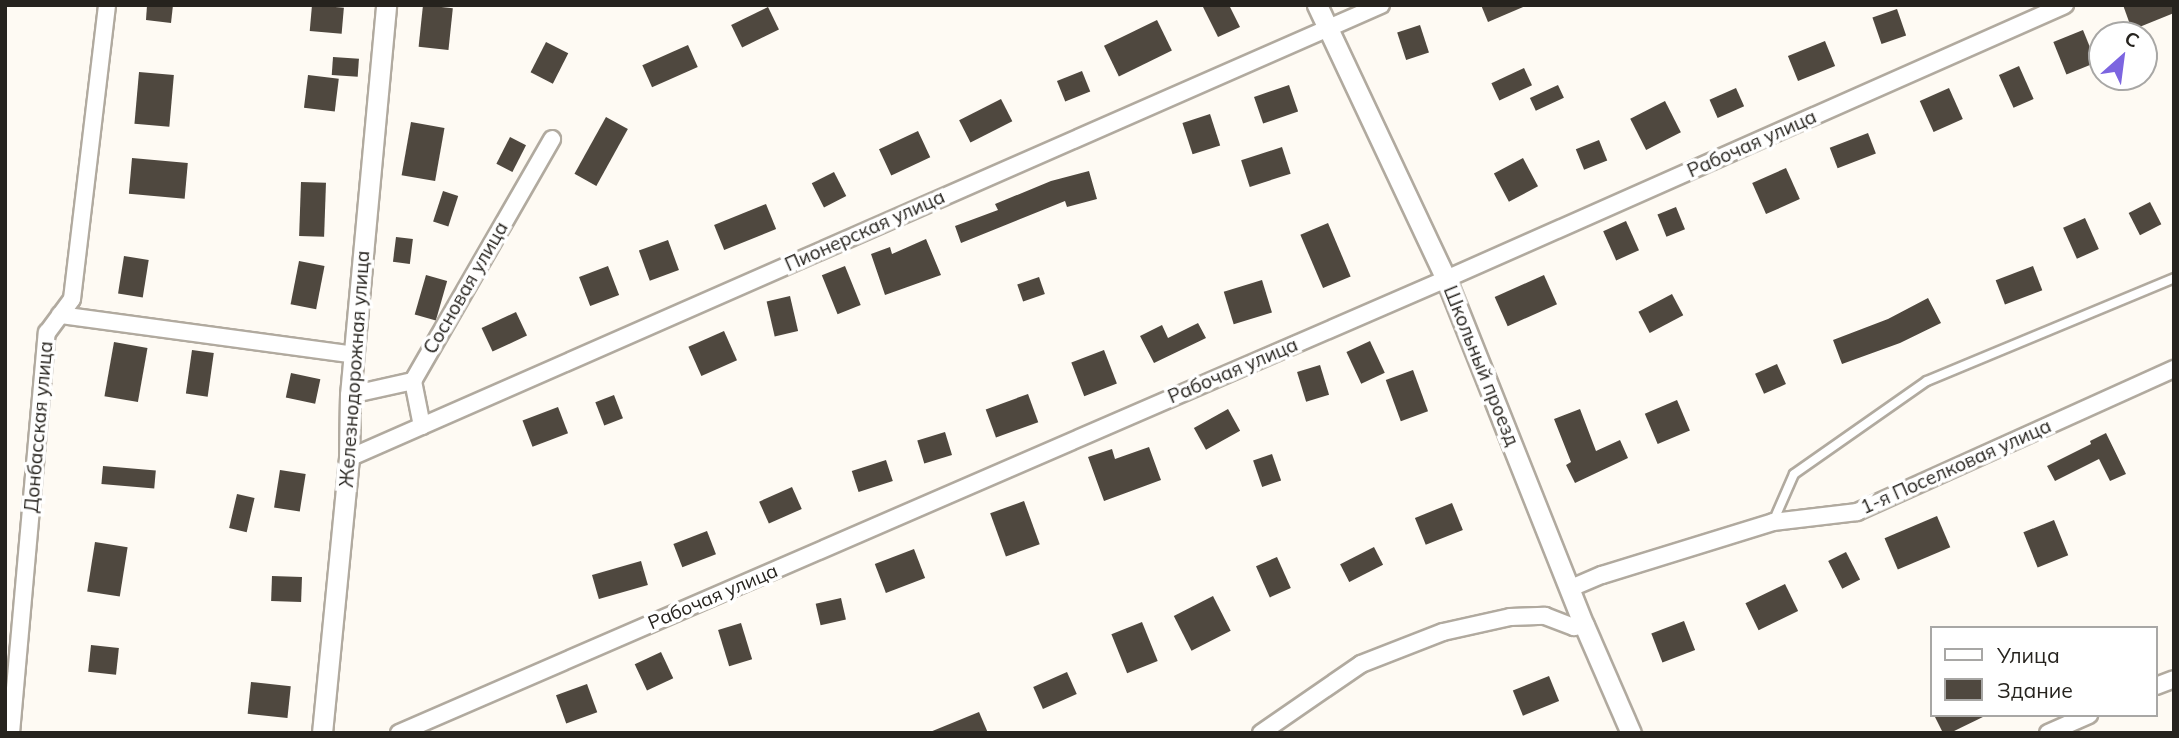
<!DOCTYPE html>
<meta charset="utf-8">
<style>
body{margin:0}
#map{position:relative;width:2179px;height:738px;overflow:hidden;background:#fefaf3;font-family:Mulish,sans-serif}
div>[style]{position:absolute}
[style*='--x']{left:calc(var(--x)*1px);top:calc(var(--y)*1px);width:calc(var(--w)*1px);rotate:calc(var(--a)*1deg)}
.building>*{inset:0;background:#4f483f;transform-origin:0 0}
.roads{filter:drop-shadow(2px 0 #b1aa9f) drop-shadow(-2px 0 #b1aa9f) drop-shadow(0 2px #b1aa9f) drop-shadow(0 -2px #b1aa9f)}
.service>*{height:8px;margin:-4px;padding:0 4px;transform-origin:4px;border-radius:4px;background:#fff}
.minor>*{height:16px;margin:-8px;padding:0 8px;transform-origin:8px;border-radius:8px;background:#fff}
.tertiary>*{height:19px;margin:-9.5px;padding:0 9.5px;transform-origin:9.5px;border-radius:9.5px;background:#fff}
span{translate:-50% -50%;white-space:nowrap;text-align:center;line-height:1.15;-webkit-text-stroke:7px #fff;paint-order:stroke}
.street-label{font-size:19px;color:#26231e}
.frame{position:absolute;inset:0;border:7px solid #26231e;pointer-events:none}
.legend{position:absolute;left:1930px;top:626px;width:228px;height:91px;box-sizing:border-box;background:#fff;border:2px solid #a8a7a5;margin:0;padding:9px 12px;list-style:none;font-size:21px;color:#26231e}
.legend li{display:flex;align-items:center;gap:14px;height:35px}
.legend b{width:35px;border:2px solid #a8a7a5}
.north{position:absolute;left:2088px;top:21px;width:70px;height:70px;box-sizing:border-box;background:#fff;border:2px solid #a8a7a5;border-radius:50%;rotate:28deg;font-size:19px;font-weight:700;line-height:28px;text-align:center;color:#26231e}
.north::after{content:'';display:block;margin:auto;width:24px;height:32px;background:#7c65e0;clip-path:polygon(50% 0,100% 100%,50% 72%,0 100%)}
</style>
<div id="map">
<div class="building">
<div style="clip-path:polygon(147px 5px,173px 5px,171px 23px,146px 20px)"></div>
<div style="left:312px;top:5px;width:32px;height:26px;rotate:5deg"></div>
<div style="left:423px;top:5px;width:30px;height:42px;rotate:6deg"></div>
<div style="clip-path:polygon(1202px 5px,1229px 5px,1240px 27px,1218px 37px)"></div>
<div style="clip-path:polygon(1481px 5px,1528px 5px,1488px 22px)"></div>
<div style="clip-path:polygon(2123px 5px,2174px 5px,2174px 13px,2132px 30px)"></div>
<div style="left:768px;top:7px;width:25px;height:41px;rotate:64deg"></div>
<div style="left:1897px;top:9px;width:28px;height:26px;rotate:71deg"></div>
<div style="left:1157px;top:20px;width:34px;height:59px;rotate:64deg"></div>
<div style="left:1420px;top:25px;width:29px;height:24px;rotate:72deg"></div>
<div style="left:2083px;top:30px;width:35px;height:32px;rotate:68deg"></div>
<div style="left:1825px;top:41px;width:27px;height:40px;rotate:68deg"></div>
<div style="left:546px;top:42px;width:25px;height:34px;rotate:27deg"></div>
<div style="left:688px;top:45px;width:24px;height:50px;rotate:66deg"></div>
<div style="left:333px;top:57px;width:26px;height:18px;rotate:4deg"></div>
<div style="left:2019px;top:66px;width:36px;height:22px;rotate:66deg"></div>
<div style="left:1524px;top:68px;width:19px;height:36px;rotate:65deg"></div>
<div style="left:1082px;top:71px;width:22px;height:27px;rotate:68deg"></div>
<div style="left:139px;top:72px;width:35px;height:52px;rotate:5deg"></div>
<div style="left:308px;top:75px;width:31px;height:33px;rotate:7deg"></div>
<div style="left:1289px;top:85px;width:28px;height:37px;rotate:71deg"></div>
<div style="left:1558px;top:85px;width:14px;height:31px;rotate:65deg"></div>
<div style="left:1736px;top:88px;width:20px;height:29px;rotate:66deg"></div>
<div style="left:1949px;top:88px;width:34px;height:32px;rotate:66deg"></div>
<div style="left:1001px;top:99px;width:25px;height:47px;rotate:63deg"></div>
<div style="left:1665px;top:101px;width:35px;height:39px;rotate:63deg"></div>
<div style="left:1210px;top:114px;width:33px;height:29px;rotate:72deg"></div>
<div style="left:606px;top:117px;width:25px;height:65px;rotate:29deg"></div>
<div style="left:411px;top:122px;width:34px;height:54px;rotate:10deg"></div>
<div style="left:918px;top:131px;width:29px;height:43px;rotate:65deg"></div>
<div style="left:1868px;top:133px;width:22px;height:41px;rotate:69deg"></div>
<div style="left:510px;top:137px;width:18px;height:30px;rotate:27deg"></div>
<div style="left:1599px;top:140px;width:22px;height:25px;rotate:68deg"></div>
<div style="left:1282px;top:147px;width:28px;height:43px;rotate:72deg"></div>
<div style="left:132px;top:158px;width:56px;height:36px;rotate:5deg"></div>
<div style="left:1523px;top:158px;width:32px;height:33px;rotate:62deg"></div>
<div style="left:1786px;top:168px;width:34px;height:37px;rotate:66deg"></div>
<div style="clip-path:polygon(1089px 171px,1097px 199px,1067px 207px,1065px 201px,961px 243px,955px 226px,998px 210px,995px 204px,1051px 181px)"></div>
<div style="left:834px;top:172px;width:27px;height:25px;rotate:63deg"></div>
<div style="left:301px;top:182px;width:25px;height:54px;rotate:2deg"></div>
<div style="left:443px;top:191px;width:16px;height:32px;rotate:18deg"></div>
<div style="left:2150px;top:202px;width:25px;height:24px;rotate:63deg"></div>
<div style="left:766px;top:204px;width:27px;height:56px;rotate:68deg"></div>
<div style="left:1676px;top:207px;width:24px;height:20px;rotate:68deg"></div>
<div style="left:2085px;top:218px;width:34px;height:24px;rotate:66deg"></div>
<div style="left:1626px;top:221px;width:32px;height:25px;rotate:66deg"></div>
<div style="left:1328px;top:223px;width:58px;height:30px;rotate:67deg"></div>
<div style="left:396px;top:237px;width:17px;height:25px;rotate:7deg"></div>
<div style="clip-path:polygon(926px 239px,941px 275px,885px 295px,871px 254px,890px 247px,892px 254px)"></div>
<div style="left:668px;top:240px;width:32px;height:31px;rotate:70deg"></div>
<div style="left:124px;top:256px;width:25px;height:38px;rotate:9deg"></div>
<div style="left:299px;top:261px;width:26px;height:44px;rotate:11deg"></div>
<div style="left:608px;top:266px;width:31px;height:31px;rotate:69deg"></div>
<div style="left:845px;top:266px;width:42px;height:25px;rotate:68deg"></div>
<div style="left:2033px;top:266px;width:26px;height:40px;rotate:69deg"></div>
<div style="left:426px;top:275px;width:22px;height:41px;rotate:16deg"></div>
<div style="left:1544px;top:275px;width:32px;height:54px;rotate:66deg"></div>
<div style="left:1039px;top:277px;width:18px;height:23px;rotate:71deg"></div>
<div style="left:1262px;top:280px;width:34px;height:40px;rotate:73deg"></div>
<div style="left:1672px;top:294px;width:24px;height:38px;rotate:62deg"></div>
<div style="left:790px;top:296px;width:36px;height:24px;rotate:77deg"></div>
<div style="clip-path:polygon(1928px 298px,1941px 323px,1900px 343px,1842px 364px,1833px 340px,1888px 319px)"></div>
<div style="left:516px;top:312px;width:26px;height:38px;rotate:65deg"></div>
<div style="clip-path:polygon(1198px 323px,1206px 338px,1154px 363px,1140px 336px,1162px 325px,1168px 338px)"></div>
<div style="left:724px;top:331px;width:32px;height:39px;rotate:66deg"></div>
<div style="left:1370px;top:341px;width:35px;height:26px;rotate:65deg"></div>
<div style="left:114px;top:342px;width:34px;height:55px;rotate:10deg"></div>
<div style="left:192px;top:350px;width:22px;height:44px;rotate:8deg"></div>
<div style="left:1104px;top:350px;width:36px;height:35px;rotate:69deg"></div>
<div style="left:1777px;top:364px;width:22px;height:24px;rotate:66deg"></div>
<div style="left:1320px;top:365px;width:31px;height:24px;rotate:73deg"></div>
<div style="left:1413px;top:370px;width:44px;height:29px;rotate:70deg"></div>
<div style="left:291px;top:373px;width:30px;height:25px;rotate:12deg"></div>
<div style="left:1028px;top:394px;width:30px;height:45px;rotate:70deg"></div>
<div style="left:614px;top:395px;width:25px;height:20px;rotate:69deg"></div>
<div style="left:1677px;top:400px;width:33px;height:35px;rotate:67deg"></div>
<div style="left:558px;top:407px;width:28px;height:38px;rotate:69deg"></div>
<div style="left:1228px;top:409px;width:25px;height:39px;rotate:61deg"></div>
<div style="clip-path:polygon(1580px 409px,1596px 451px,1620px 440px,1628px 458px,1575px 483px,1566px 465px,1571px 462px,1554px 419px)"></div>
<div style="left:945px;top:432px;width:24px;height:29px;rotate:73deg"></div>
<div style="clip-path:polygon(2106px 433px,2126px 474px,2110px 481px,2099px 459px,2055px 481px,2047px 466px,2091px 444px,2090px 441px)"></div>
<div style="clip-path:polygon(1149px 447px,1161px 480px,1104px 501px,1088px 457px,1112px 449px,1115px 459px)"></div>
<div style="left:1272px;top:454px;width:28px;height:20px;rotate:71deg"></div>
<div style="left:886px;top:460px;width:22px;height:36px;rotate:72deg"></div>
<div style="left:103px;top:466px;width:53px;height:18px;rotate:5deg"></div>
<div style="left:280px;top:470px;width:26px;height:38px;rotate:9deg"></div>
<div style="left:792px;top:487px;width:24px;height:36px;rotate:66deg"></div>
<div style="left:237px;top:494px;width:18px;height:35px;rotate:13deg"></div>
<div style="left:1024px;top:501px;width:46px;height:36px;rotate:70deg"></div>
<div style="left:1452px;top:503px;width:29px;height:40px;rotate:68deg"></div>
<div style="left:1937px;top:516px;width:34px;height:57px;rotate:67deg"></div>
<div style="left:2054px;top:520px;width:38px;height:33px;rotate:68deg"></div>
<div style="left:707px;top:531px;width:25px;height:36px;rotate:69deg"></div>
<div style="left:95px;top:542px;width:33px;height:50px;rotate:9deg"></div>
<div style="left:1374px;top:547px;width:20px;height:38px;rotate:63deg"></div>
<div style="left:914px;top:549px;width:31px;height:42px;rotate:69deg"></div>
<div style="left:1846px;top:552px;width:31px;height:20px;rotate:63deg"></div>
<div style="left:1277px;top:557px;width:34px;height:23px;rotate:66deg"></div>
<div style="left:641px;top:561px;width:25px;height:51px;rotate:74deg"></div>
<div style="left:272px;top:576px;width:30px;height:25px;rotate:2deg"></div>
<div style="left:1785px;top:584px;width:30px;height:44px;rotate:64deg"></div>
<div style="left:1213px;top:596px;width:39px;height:44px;rotate:63deg"></div>
<div style="left:841px;top:598px;width:22px;height:26px;rotate:77deg"></div>
<div style="left:1684px;top:621px;width:31px;height:35px;rotate:69deg"></div>
<div style="left:1142px;top:622px;width:42px;height:33px;rotate:68deg"></div>
<div style="left:741px;top:623px;width:38px;height:24px;rotate:73deg"></div>
<div style="left:91px;top:645px;width:28px;height:27px;rotate:6deg"></div>
<div style="left:661px;top:652px;width:29px;height:29px;rotate:65deg"></div>
<div style="left:1067px;top:672px;width:24px;height:37px;rotate:66deg"></div>
<div style="left:1549px;top:676px;width:27px;height:39px;rotate:68deg"></div>
<div style="left:251px;top:682px;width:40px;height:32px;rotate:6deg"></div>
<div style="left:587px;top:684px;width:30px;height:33px;rotate:70deg"></div>
<div style="clip-path:polygon(979px 712px,988px 733px,930px 733px,930px 732px)"></div>
<div style="clip-path:polygon(1934px 715px,1987px 715px,1950px 733px,1943px 733px)"></div>
</div>
<div class="roads">
<div class="service">
<div style="--x:1773;--y:522;--w:52;--a:-66.4"></div>
<div style="--x:1794;--y:474;--w:162;--a:-35"></div>
<div style="--x:1927;--y:381;--w:268;--a:-22.6"></div>
</div>
<div class="minor">
<div style="--x:60;--y:315;--w:297;--a:7.7"></div>
<div style="--x:413;--y:381;--w:46;--a:78.7"></div>
<div style="--x:350;--y:395;--w:65;--a:-12.5"></div>
<div style="--x:413;--y:381;--w:279;--a:-60.1"></div>
<div style="--x:349;--y:458;--w:1127;--a:-23.7"></div>
<div style="--x:1571;--y:588;--w:34;--a:-23"></div>
<div style="--x:1602;--y:575;--w:179;--a:-17.2"></div>
<div style="--x:1773;--y:522;--w:85;--a:-6.8"></div>
<div style="--x:1857;--y:512;--w:348;--a:-24.3"></div>
<div style="--x:2156;--y:686;--w:19;--a:-21"></div>
<div style="--x:11;--y:733;--w:402;--a:-84.9"></div>
<div style="--x:47;--y:333;--w:42;--a:-53.7"></div>
<div style="--x:72;--y:299;--w:296;--a:-83.2"></div>
<div style="--x:399;--y:733;--w:1141;--a:-23.44"></div>
<div style="--x:1446;--y:279;--w:677;--a:-23.88"></div>
<div style="--x:1261;--y:733;--w:121;--a:-34.6"></div>
<div style="--x:1361;--y:664;--w:88;--a:-21.3"></div>
<div style="--x:1443;--y:632;--w:69;--a:-12.6"></div>
<div style="--x:1510;--y:617;--w:35;--a:-2"></div>
<div style="--x:1545;--y:616;--w:31;--a:21"></div>
<div style="--x:1574;--y:627;--w:10;--a:-11"></div>
<div style="--x:2048;--y:733;--w:45;--a:-23.7"></div>
</div>
<div class="tertiary">
<div style="--x:1317;--y:5;--w:303;--a:64.8"></div>
<div style="--x:1446;--y:279;--w:373;--a:68.3"></div>
<div style="--x:1584;--y:625;--w:118;--a:66.5"></div>
<div style="--x:322;--y:733;--w:276;--a:-84.4"></div>
<div style="--x:349;--y:458;--w:63;--a:-89.1"></div>
<div style="--x:350;--y:395;--w:392;--a:-84.7"></div>
</div>
</div>
<div class="street-label">
<span style="left:1752px;top:144px;rotate:-24deg">Рабочая улица</span>
<span style="left:865px;top:231px;rotate:-24deg">Пионерская улица</span>
<span style="left:466px;top:288px;rotate:-60deg">Сосновая улица</span>
<span style="left:1481px;top:366px;rotate:68deg">Школьный проезд</span>
<span style="left:355px;top:369px;rotate:-86deg">Железнодорожная улица</span>
<span style="left:1233px;top:371px;rotate:-23deg">Рабочая улица</span>
<span style="left:39px;top:427px;rotate:-85deg">Донбасская улица</span>
<span style="left:1956px;top:467px;rotate:-24deg">1-я Поселковая улица</span>
<span style="left:713px;top:597px;rotate:-23deg">Рабочая улица</span>
</div>
<div class="frame"></div>
<ul class="legend">
<li><b style="height:9px;background:#fff"></b>Улица</li>
<li><b style="height:19px;background:#4f483f"></b>Здание</li>
</ul>
<div class="north">С</div>
</div>
